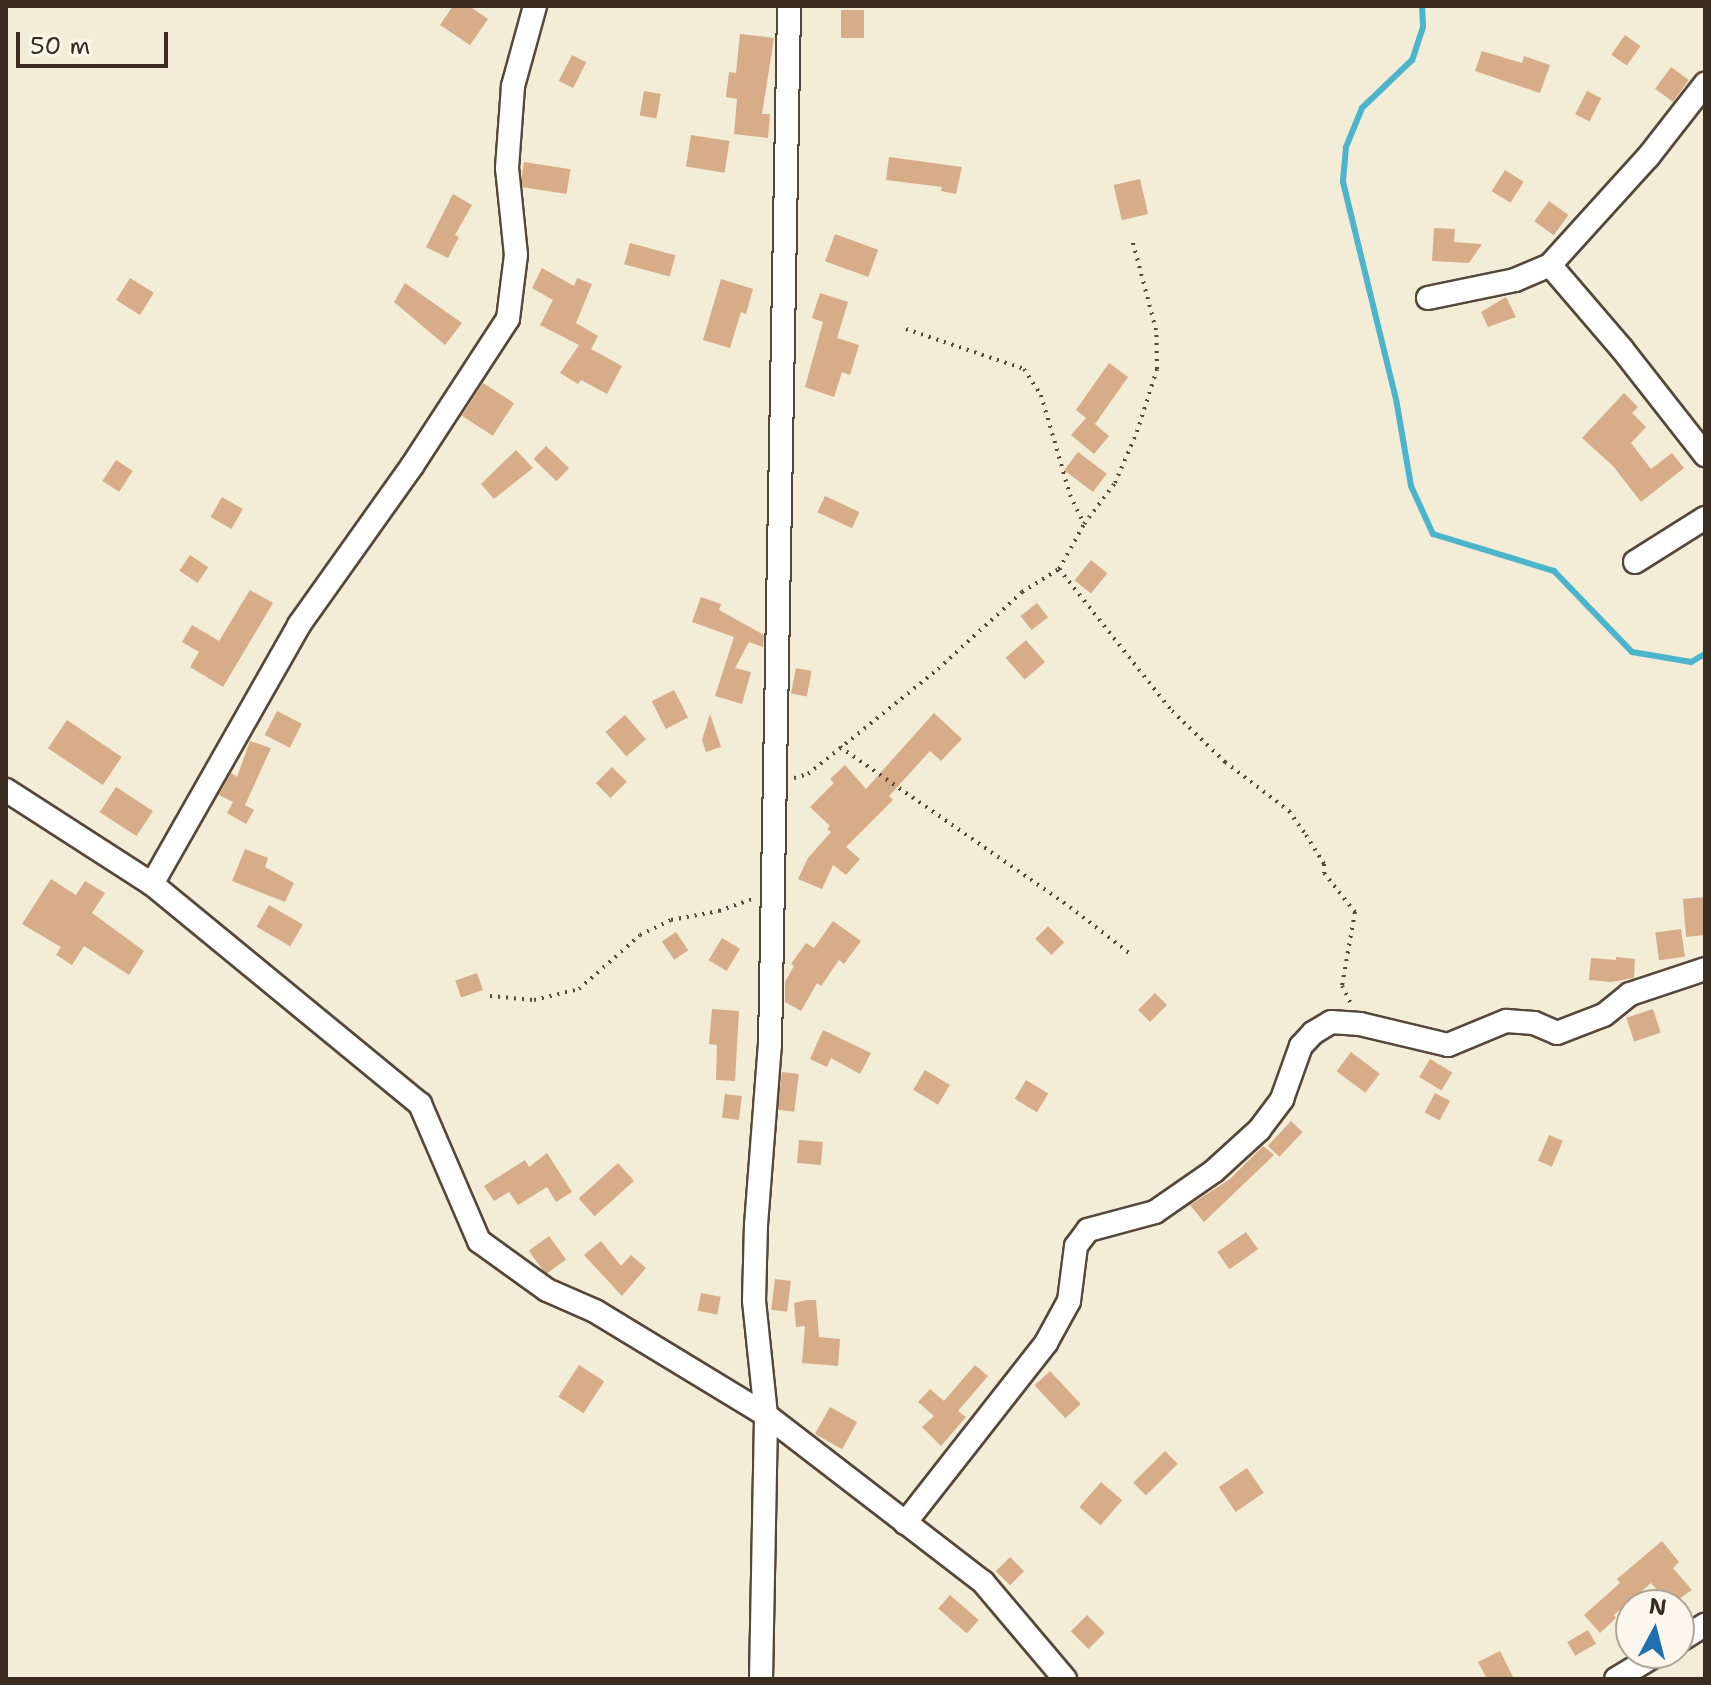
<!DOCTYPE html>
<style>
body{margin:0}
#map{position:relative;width:1711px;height:1685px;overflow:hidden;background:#f3ecd6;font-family:"Shantell Sans",sans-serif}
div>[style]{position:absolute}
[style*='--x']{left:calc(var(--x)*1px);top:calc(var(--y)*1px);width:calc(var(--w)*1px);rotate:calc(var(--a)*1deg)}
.stream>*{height:6px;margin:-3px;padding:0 3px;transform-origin:3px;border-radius:3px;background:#4cb4cb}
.building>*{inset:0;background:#d7ac89;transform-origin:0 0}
.path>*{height:4px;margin-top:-2px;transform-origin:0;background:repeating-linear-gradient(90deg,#57473a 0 2px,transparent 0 8px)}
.roads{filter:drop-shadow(2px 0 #57473a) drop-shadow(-2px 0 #57473a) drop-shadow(0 2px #57473a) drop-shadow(0 -2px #57473a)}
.minor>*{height:22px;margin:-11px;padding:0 11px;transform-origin:11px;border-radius:11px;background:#fff}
span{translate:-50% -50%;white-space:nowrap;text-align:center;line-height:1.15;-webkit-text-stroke:6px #fbf7ec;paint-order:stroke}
.frame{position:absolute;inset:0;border:8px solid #3b2a1e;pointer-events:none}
.north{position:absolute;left:1615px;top:1589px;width:80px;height:80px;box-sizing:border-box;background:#fbf7ec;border:2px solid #aea59a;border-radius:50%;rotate:7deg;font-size:22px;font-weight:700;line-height:32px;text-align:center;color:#3b2a1e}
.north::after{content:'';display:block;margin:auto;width:28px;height:36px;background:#1f6fb2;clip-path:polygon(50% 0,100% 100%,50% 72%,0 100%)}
.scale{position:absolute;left:16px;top:32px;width:152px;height:36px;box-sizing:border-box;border:4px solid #3b2a1e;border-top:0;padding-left:10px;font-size:24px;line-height:28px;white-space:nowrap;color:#3b2a1e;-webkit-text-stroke:6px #fbf7ec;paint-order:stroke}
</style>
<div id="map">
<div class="stream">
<div style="--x:1422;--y:6;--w:21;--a:87"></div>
<div style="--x:1423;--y:27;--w:35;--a:108"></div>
<div style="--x:1412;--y:60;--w:69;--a:136.2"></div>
<div style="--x:1362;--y:108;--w:42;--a:112.3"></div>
<div style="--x:1346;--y:147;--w:35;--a:95"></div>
<div style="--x:1343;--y:182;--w:223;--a:76.3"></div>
<div style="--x:1396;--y:399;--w:88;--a:80.2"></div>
<div style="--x:1411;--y:486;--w:53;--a:65.4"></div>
<div style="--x:1433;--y:534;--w:127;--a:17"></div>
<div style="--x:1554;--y:571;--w:112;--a:46.1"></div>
<div style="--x:1632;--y:652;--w:60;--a:9.6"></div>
<div style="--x:1691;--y:662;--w:16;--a:-30"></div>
</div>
<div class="building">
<div style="clip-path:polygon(453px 6px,469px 6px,488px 19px,470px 45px,440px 25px)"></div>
<div style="left:841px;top:10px;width:23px;height:28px"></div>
<div style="clip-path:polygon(740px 34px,774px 38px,762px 114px,770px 114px,768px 138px,734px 134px,737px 99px,726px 97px,729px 72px,736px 73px)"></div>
<div style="left:1625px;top:35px;width:19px;height:24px;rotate:35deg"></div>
<div style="clip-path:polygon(1482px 51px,1522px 63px,1524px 56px,1550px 65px,1540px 93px,1475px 71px)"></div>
<div style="left:572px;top:55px;width:16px;height:29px;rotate:27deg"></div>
<div style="left:1671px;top:67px;width:22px;height:27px;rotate:36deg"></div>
<div style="left:644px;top:91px;width:17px;height:25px;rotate:10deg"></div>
<div style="left:1587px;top:91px;width:16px;height:26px;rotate:27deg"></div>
<div style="left:691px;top:135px;width:39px;height:32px;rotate:9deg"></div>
<div style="clip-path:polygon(889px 157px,962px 167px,956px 194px,941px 191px,942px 187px,886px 180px)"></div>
<div style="left:524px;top:162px;width:47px;height:25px;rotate:9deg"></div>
<div style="left:1505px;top:170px;width:22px;height:25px;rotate:32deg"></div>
<div style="left:1140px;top:179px;width:36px;height:27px;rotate:77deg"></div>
<div style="clip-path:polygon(453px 194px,472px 205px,455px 235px,459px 237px,448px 258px,426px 247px)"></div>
<div style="left:1549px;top:201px;width:24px;height:25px;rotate:36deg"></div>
<div style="clip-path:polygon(1434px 228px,1455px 229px,1454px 242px,1482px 244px,1469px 263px,1432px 261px)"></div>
<div style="left:835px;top:234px;width:46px;height:29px;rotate:20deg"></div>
<div style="left:630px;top:243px;width:47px;height:22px;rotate:15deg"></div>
<div style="clip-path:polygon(542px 268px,574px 286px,577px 278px,592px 284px,576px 323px,598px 336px,591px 349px,622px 366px,607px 394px,581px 380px,578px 384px,560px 373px,579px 345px,540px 325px,553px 300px,532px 288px)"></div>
<div style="left:130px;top:278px;width:28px;height:26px;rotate:32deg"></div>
<div style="clip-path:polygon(721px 279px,753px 289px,746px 314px,741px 312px,730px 348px,703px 340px)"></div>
<div style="clip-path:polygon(405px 283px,462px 323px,445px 345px,394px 302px)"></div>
<div style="clip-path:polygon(820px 293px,848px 302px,837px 338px,859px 345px,850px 375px,842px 372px,834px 397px,805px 387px,823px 322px,812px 318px)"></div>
<div style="clip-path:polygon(1506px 297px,1516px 317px,1488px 327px,1481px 312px)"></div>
<div style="clip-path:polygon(1109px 363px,1128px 377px,1095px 424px,1089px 419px,1109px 436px,1094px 454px,1071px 435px,1086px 418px,1076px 410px)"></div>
<div style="left:483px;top:383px;width:37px;height:39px;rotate:33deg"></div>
<div style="clip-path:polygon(1624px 393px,1638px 407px,1632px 413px,1646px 427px,1631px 443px,1651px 469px,1672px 453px,1684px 468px,1641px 502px,1613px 466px,1582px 438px)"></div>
<div style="left:546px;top:446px;width:32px;height:18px;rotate:44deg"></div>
<div style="clip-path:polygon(516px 450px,533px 468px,494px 499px,481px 484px)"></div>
<div style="left:1078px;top:452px;width:36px;height:23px;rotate:37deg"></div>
<div style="left:116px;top:460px;width:20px;height:25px;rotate:33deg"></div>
<div style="left:825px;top:496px;width:38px;height:18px;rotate:25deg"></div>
<div style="left:222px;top:497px;width:24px;height:23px;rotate:30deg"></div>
<div style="left:190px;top:555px;width:22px;height:19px;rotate:34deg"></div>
<div style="left:1091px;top:560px;width:21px;height:26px;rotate:39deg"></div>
<div style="clip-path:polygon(250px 590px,273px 603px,223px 687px,190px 667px,199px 652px,182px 642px,192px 625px,219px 641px)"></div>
<div style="clip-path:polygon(701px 597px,721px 604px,719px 610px,764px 635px,763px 647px,749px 642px,735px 668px,751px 672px,742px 704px,715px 696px,734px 637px,692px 622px)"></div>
<div style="left:1037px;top:603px;width:18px;height:21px;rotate:52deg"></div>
<div style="left:1026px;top:640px;width:29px;height:27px;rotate:49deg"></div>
<div style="left:796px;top:668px;width:16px;height:26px;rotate:11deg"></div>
<div style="left:674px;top:690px;width:31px;height:25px;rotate:63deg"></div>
<div style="left:277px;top:711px;width:28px;height:27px;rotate:27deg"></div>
<div style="clip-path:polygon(934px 713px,962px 739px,941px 761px,930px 751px,889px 796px,893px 800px,846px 847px,860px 859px,846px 875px,833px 865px,822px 889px,798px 879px,808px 858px,831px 832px,827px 829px,830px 826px,810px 807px,834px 783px,830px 779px,845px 765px,866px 789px)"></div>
<div style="clip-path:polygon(710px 714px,721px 747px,706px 752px,702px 740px)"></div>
<div style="left:625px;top:715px;width:32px;height:26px;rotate:49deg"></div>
<div style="left:67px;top:720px;width:66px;height:34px;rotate:34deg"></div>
<div style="clip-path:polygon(250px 741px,271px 748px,245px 805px,254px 810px,246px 824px,227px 813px,233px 802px,219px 795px,231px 773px,237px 777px)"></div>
<div style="left:612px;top:767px;width:21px;height:23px;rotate:45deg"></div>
<div style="left:116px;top:787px;width:44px;height:30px;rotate:33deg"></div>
<div style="clip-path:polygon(245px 849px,268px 858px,265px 867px,294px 883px,285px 902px,232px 881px)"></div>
<div style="clip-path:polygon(51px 879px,76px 895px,85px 881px,105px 893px,92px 913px,144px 951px,129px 975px,84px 946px,72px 965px,56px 955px,61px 947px,22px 924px)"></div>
<div style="clip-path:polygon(1705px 897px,1705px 935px,1686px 937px,1683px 899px)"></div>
<div style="left:269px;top:905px;width:39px;height:25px;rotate:30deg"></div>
<div style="clip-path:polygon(833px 921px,861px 941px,844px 964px,839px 960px,821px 986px,817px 983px,801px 1011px,785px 1002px,785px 982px,794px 966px,791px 964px,806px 943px,814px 948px)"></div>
<div style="left:1048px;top:926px;width:23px;height:18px;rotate:45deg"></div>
<div style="left:1681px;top:929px;width:28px;height:26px;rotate:82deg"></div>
<div style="left:676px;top:932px;width:22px;height:17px;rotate:56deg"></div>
<div style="left:722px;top:938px;width:21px;height:26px;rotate:31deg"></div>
<div style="clip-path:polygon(1616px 957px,1635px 959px,1634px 978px,1611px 982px,1589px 980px,1591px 958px,1616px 960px)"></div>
<div style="left:477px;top:973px;width:18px;height:23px;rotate:71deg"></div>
<div style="left:1155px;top:993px;width:17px;height:24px;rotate:45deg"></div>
<div style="clip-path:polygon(712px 1009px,739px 1011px,735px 1081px,716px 1080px,717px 1045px,709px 1044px)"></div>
<div style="left:1653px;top:1009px;width:25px;height:28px;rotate:72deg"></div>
<div style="clip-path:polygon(823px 1030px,871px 1053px,860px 1074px,831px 1058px,827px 1067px,810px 1059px)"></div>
<div style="left:1351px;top:1052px;width:36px;height:24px;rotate:37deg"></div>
<div style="left:1430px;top:1059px;width:26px;height:21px;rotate:31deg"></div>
<div style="left:925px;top:1070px;width:29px;height:23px;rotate:31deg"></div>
<div style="left:782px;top:1072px;width:17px;height:38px;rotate:7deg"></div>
<div style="left:1026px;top:1080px;width:26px;height:22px;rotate:31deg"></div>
<div style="left:1435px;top:1093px;width:17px;height:22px;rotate:28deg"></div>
<div style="left:725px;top:1094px;width:17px;height:24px;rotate:7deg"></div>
<div style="left:1291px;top:1121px;width:16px;height:34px;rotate:43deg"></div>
<div style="left:1549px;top:1135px;width:15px;height:28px;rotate:23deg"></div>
<div style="left:799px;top:1140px;width:24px;height:23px;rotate:5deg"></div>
<div style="clip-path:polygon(1263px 1146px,1274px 1155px,1204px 1222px,1190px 1205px,1230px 1179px)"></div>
<div style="clip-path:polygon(547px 1153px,572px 1192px,556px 1202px,547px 1187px,518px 1205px,509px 1192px,494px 1201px,484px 1186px,525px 1160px,529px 1167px)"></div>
<div style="left:618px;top:1163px;width:24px;height:53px;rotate:48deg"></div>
<div style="left:1246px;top:1232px;width:21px;height:35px;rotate:55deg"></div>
<div style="left:549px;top:1236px;width:29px;height:25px;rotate:54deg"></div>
<div style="clip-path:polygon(601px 1241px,621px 1266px,631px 1255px,646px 1268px,622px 1296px,584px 1255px)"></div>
<div style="left:775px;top:1279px;width:16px;height:31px;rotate:7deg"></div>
<div style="left:701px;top:1293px;width:20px;height:18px;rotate:11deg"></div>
<div style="clip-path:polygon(807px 1300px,816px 1300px,819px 1337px,840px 1339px,838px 1366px,802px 1363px,805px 1326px,796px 1327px,794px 1303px)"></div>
<div style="left:579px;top:1365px;width:30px;height:38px;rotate:33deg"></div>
<div style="clip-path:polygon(975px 1365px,988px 1376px,958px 1411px,966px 1417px,941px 1446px,922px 1427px,934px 1416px,918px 1402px,930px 1389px,944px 1401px)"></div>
<div style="left:1050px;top:1371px;width:45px;height:21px;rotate:47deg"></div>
<div style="left:830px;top:1407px;width:31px;height:31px;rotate:29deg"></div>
<div style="left:1165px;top:1451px;width:18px;height:45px;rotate:45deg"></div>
<div style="left:1247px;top:1468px;width:30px;height:34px;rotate:56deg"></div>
<div style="left:1101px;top:1482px;width:28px;height:33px;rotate:41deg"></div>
<div style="clip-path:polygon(1662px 1541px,1679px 1562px,1673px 1568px,1692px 1590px,1670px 1605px,1651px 1583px,1614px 1615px,1616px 1618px,1600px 1633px,1584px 1615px,1620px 1583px,1617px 1579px)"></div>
<div style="left:1010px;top:1557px;width:20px;height:20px;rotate:45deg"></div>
<div style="left:950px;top:1595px;width:38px;height:18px;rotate:41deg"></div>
<div style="left:1087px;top:1615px;width:25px;height:23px;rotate:45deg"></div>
<div style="left:1588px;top:1630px;width:16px;height:24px;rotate:60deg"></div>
<div style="clip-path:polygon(1500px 1651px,1514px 1679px,1487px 1679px,1478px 1662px)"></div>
</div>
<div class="path">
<div style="--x:906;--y:329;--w:125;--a:18.7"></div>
<div style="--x:1024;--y:369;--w:31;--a:57"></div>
<div style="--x:1041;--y:395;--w:104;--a:73.8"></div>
<div style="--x:1070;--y:495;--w:32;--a:64"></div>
<div style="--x:1059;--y:569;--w:181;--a:51.5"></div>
<div style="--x:1172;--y:711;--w:74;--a:43.9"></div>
<div style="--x:1225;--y:762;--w:81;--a:37.4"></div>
<div style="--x:1289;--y:811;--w:29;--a:55"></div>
<div style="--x:1306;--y:835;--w:34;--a:58"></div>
<div style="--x:1324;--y:864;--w:9;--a:90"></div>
<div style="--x:1324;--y:873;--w:50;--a:51.5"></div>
<div style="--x:1355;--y:912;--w:75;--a:100"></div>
<div style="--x:1342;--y:986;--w:20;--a:63"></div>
<div style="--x:840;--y:747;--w:280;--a:34.8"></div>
<div style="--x:1070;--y:907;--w:80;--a:37.9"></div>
<div style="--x:794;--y:778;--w:15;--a:-16"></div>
<div style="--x:808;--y:774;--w:167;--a:-38.9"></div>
<div style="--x:938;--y:669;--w:114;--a:-42.5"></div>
<div style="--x:1022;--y:592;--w:44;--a:-31.9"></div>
<div style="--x:1059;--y:569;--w:51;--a:-60.9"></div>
<div style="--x:1084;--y:524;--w:51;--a:-52.9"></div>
<div style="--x:1115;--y:483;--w:56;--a:-66.7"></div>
<div style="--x:1137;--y:432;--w:66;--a:-72.4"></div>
<div style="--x:1157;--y:369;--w:39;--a:-91"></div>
<div style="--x:1156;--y:330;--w:94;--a:-104.8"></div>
<div style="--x:490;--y:996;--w:44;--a:5.2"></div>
<div style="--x:534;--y:1000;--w:46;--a:-13.7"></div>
<div style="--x:579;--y:989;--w:81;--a:-41.5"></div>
<div style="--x:640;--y:935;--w:34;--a:-26"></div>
<div style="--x:671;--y:920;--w:49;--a:-10.6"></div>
<div style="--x:719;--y:911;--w:35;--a:-20"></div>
</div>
<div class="roads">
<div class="minor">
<div style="--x:1550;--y:265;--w:111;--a:49.4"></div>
<div style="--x:1622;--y:349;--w:135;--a:51.9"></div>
<div style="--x:1428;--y:298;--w:89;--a:-11.7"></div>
<div style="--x:1515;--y:280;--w:38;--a:-23"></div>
<div style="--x:1550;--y:265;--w:146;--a:-47.8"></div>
<div style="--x:1648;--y:157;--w:93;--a:-52"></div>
<div style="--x:1635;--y:562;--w:83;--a:-32.2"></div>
<div style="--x:6;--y:790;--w:174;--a:32.8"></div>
<div style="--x:152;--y:884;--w:347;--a:39.4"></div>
<div style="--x:420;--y:1104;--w:149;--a:66.7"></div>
<div style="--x:479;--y:1241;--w:84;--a:35.8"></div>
<div style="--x:547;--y:1290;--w:52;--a:23.6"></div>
<div style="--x:595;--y:1311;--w:200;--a:31.3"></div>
<div style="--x:766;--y:1415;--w:115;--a:-96"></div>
<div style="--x:754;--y:1301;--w:76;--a:-88.5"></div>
<div style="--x:756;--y:1225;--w:181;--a:-85.6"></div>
<div style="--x:770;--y:1045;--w:1039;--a:-88.95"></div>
<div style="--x:152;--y:884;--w:298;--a:-60.4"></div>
<div style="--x:299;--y:625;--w:195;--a:-54.6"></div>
<div style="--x:412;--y:466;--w:176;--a:-56.9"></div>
<div style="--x:508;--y:319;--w:64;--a:-82.9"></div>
<div style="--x:516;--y:255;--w:87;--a:-95.9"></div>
<div style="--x:507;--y:168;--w:82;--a:-85.8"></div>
<div style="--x:513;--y:86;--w:83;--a:-74.6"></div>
<div style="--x:905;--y:1523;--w:229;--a:-51.9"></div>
<div style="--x:1046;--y:1343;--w:48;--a:-61.3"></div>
<div style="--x:1069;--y:1301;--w:55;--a:-82.7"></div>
<div style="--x:1076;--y:1246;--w:20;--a:-53"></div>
<div style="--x:1088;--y:1230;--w:69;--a:-15"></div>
<div style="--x:1155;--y:1212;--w:72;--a:-34.8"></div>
<div style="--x:1214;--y:1171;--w:61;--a:-42.3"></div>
<div style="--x:1259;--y:1130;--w:39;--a:-53"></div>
<div style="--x:1282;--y:1099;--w:56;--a:-70.3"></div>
<div style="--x:1301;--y:1046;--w:18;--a:-47"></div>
<div style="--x:1313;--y:1033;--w:21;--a:-31"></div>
<div style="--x:1331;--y:1022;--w:29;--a:4"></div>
<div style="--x:1360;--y:1024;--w:90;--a:13.4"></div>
<div style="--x:1448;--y:1045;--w:63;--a:-22.5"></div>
<div style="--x:1506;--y:1021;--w:28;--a:4"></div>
<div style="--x:1534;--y:1023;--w:25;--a:23"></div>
<div style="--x:1557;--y:1033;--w:50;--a:-21"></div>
<div style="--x:1604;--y:1015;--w:33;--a:-39"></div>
<div style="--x:1630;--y:994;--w:79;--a:-18.4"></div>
<div style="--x:1679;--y:1641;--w:31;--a:-32"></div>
<div style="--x:761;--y:1679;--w:264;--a:-88.9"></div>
<div style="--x:766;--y:1415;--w:274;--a:37.6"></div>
<div style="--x:983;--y:1582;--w:127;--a:49.8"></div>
<div style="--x:1616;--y:1679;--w:50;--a:-31.2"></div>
</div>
</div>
<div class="frame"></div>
<div class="north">N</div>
<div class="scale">50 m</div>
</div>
